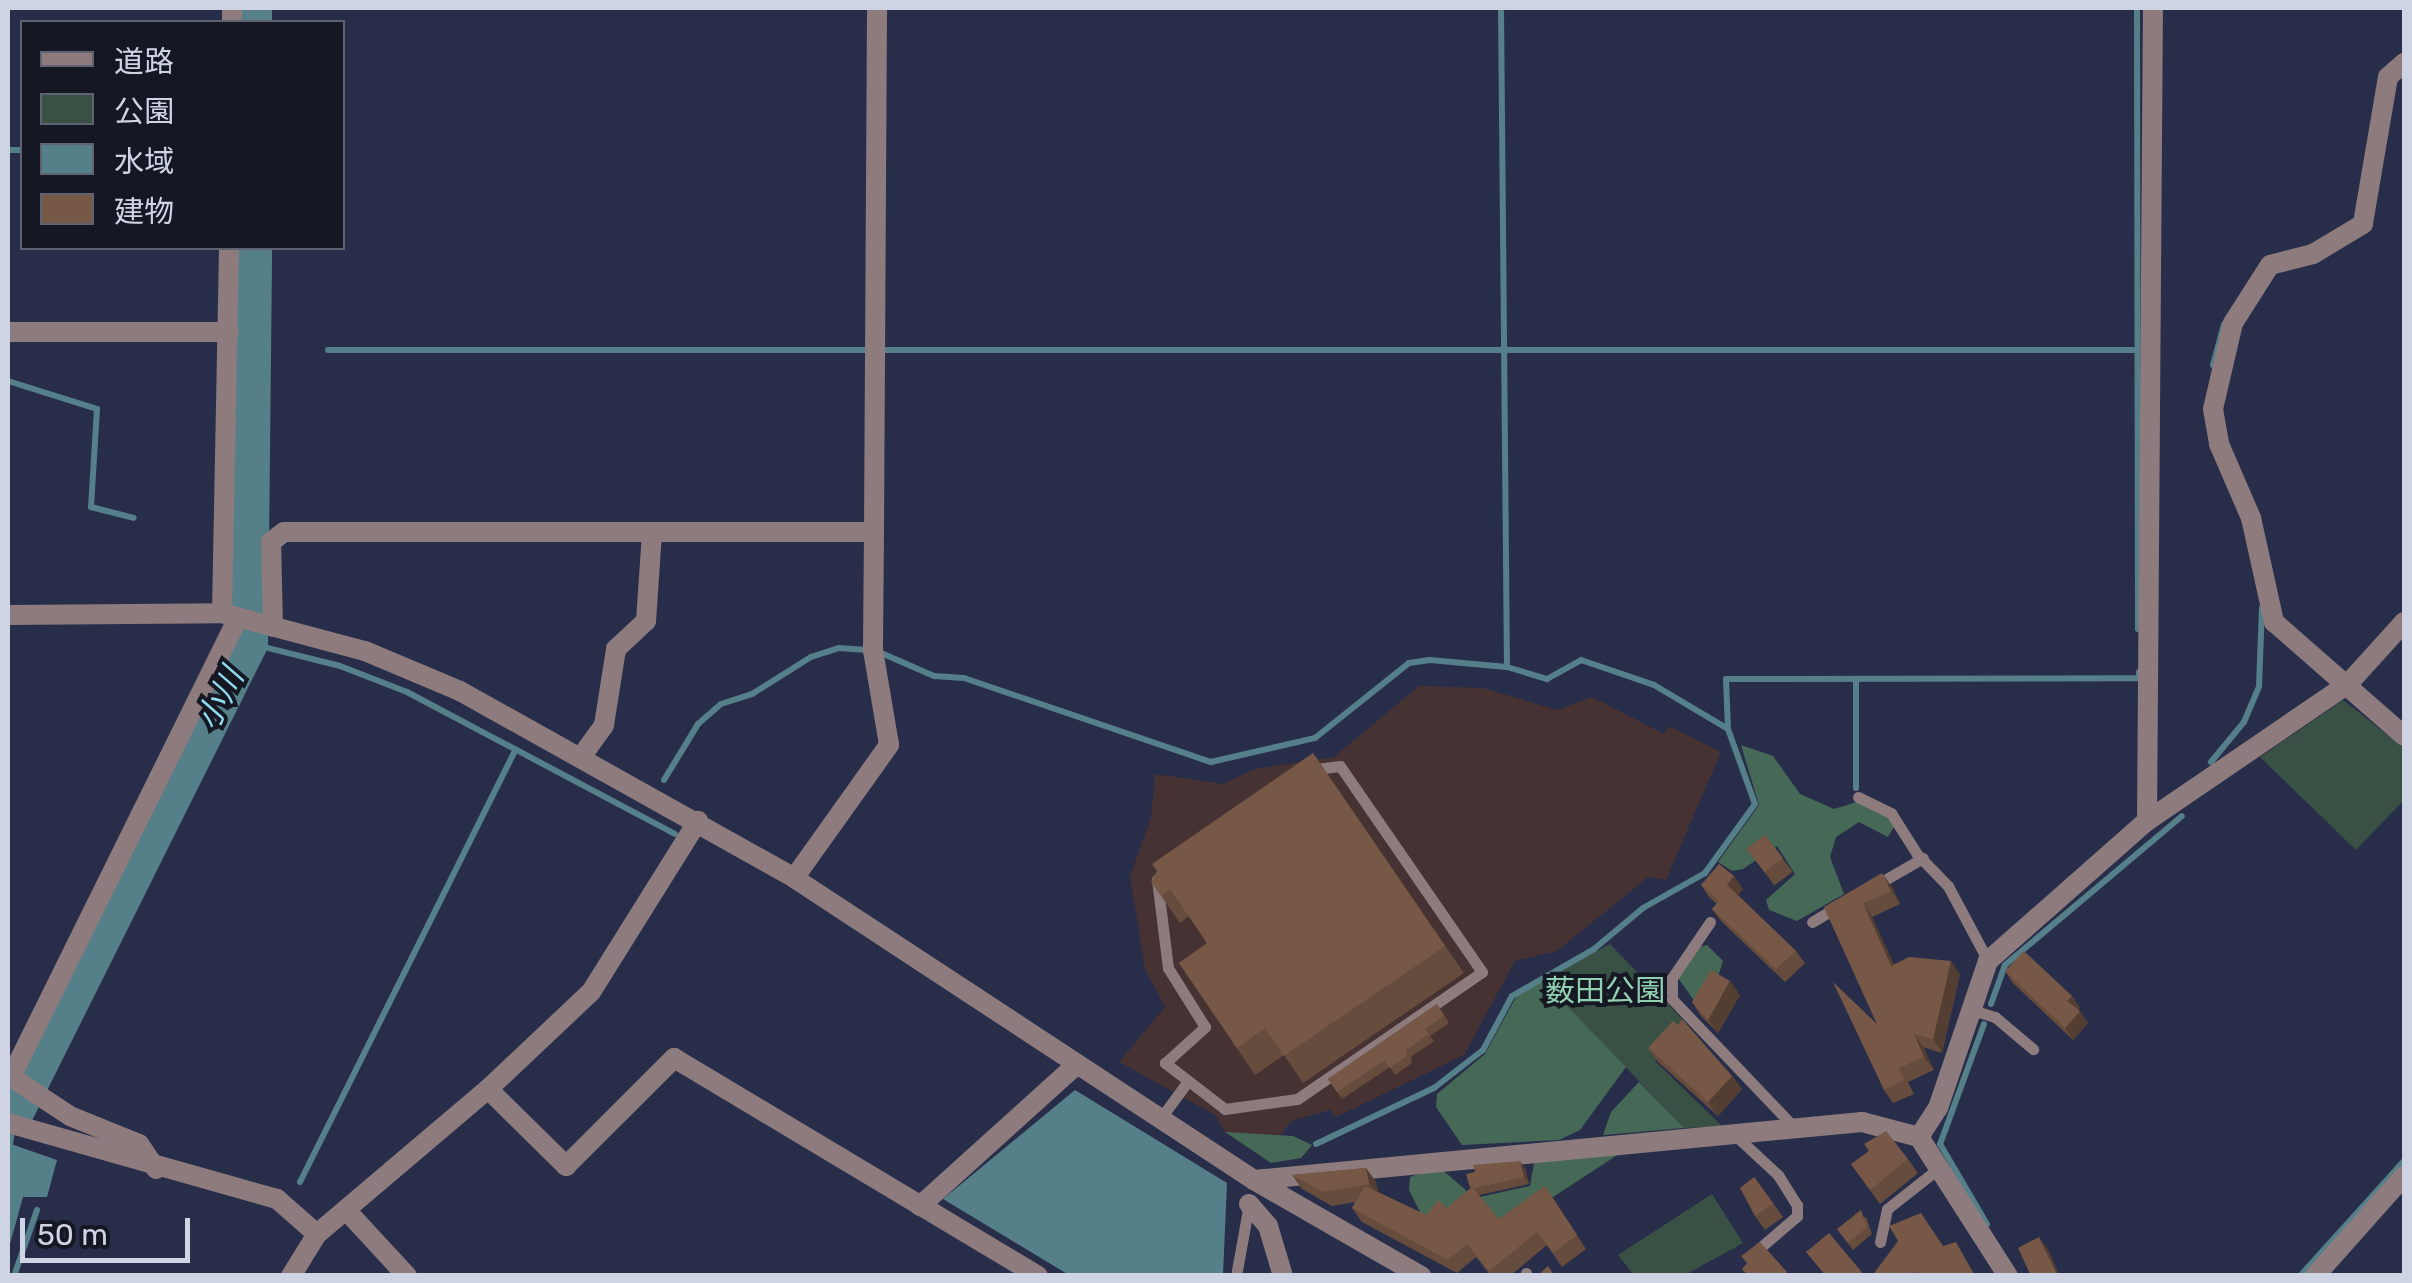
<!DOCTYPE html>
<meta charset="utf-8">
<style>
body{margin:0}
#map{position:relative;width:2412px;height:1283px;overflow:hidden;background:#282e49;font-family:Rubik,"Noto Sans JP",sans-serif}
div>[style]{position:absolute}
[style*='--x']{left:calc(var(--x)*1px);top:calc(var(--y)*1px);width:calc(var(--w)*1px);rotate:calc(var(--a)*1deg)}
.industrial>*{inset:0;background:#463232}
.green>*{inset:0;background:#395145}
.forest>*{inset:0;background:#466957}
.water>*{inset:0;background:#557f89}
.stream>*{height:6px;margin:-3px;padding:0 3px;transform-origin:3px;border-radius:3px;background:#557f89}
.river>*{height:40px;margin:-20px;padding:0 20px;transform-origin:20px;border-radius:20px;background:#557f89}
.service>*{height:11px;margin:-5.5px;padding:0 5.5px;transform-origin:5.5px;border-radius:5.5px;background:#8d7b7e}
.minor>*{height:20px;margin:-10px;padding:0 10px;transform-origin:10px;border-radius:10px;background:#8d7b7e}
.tertiary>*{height:20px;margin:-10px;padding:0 10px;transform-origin:10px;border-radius:10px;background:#8d7b7e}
.wall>*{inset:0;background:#664c3c;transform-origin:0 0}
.shaded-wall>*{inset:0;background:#533e31}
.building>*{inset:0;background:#775846;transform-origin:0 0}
span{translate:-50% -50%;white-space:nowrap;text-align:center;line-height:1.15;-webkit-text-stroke:8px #151723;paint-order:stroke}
.park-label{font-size:30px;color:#90cfaf}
.water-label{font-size:32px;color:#90dcef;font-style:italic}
.frame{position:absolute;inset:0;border:10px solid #cfd4e5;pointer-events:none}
.legend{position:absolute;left:20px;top:20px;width:325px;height:230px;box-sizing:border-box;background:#151723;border:2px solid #5f6371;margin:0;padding:12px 18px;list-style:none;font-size:30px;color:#cfd4e5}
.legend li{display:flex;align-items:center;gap:20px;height:50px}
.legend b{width:50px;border:2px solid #5f6371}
.scale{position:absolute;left:20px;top:1218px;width:170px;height:45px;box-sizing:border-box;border:5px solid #cfd4e5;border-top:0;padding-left:12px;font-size:30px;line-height:35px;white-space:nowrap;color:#cfd4e5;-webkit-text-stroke:8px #151723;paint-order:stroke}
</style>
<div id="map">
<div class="industrial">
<div style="clip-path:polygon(1419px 686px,1483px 688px,1557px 710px,1592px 697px,1664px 734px,1669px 726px,1721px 752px,1666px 880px,1648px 877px,1557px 951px,1515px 961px,1464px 1055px,1336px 1117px,1330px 1110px,1291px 1121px,1280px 1136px,1225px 1132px,1215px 1115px,1119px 1062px,1165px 1007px,1145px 969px,1130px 876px,1151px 818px,1155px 774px,1223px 784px,1255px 769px,1334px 757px)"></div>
</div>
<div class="green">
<div style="clip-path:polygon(2343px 700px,2404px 748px,2404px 800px,2356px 850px,2260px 757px)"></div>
<div style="clip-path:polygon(1610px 944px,1687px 1024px,1655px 1061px,1722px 1126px,1684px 1128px,1542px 980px)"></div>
<div style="clip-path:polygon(1712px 1194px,1743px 1243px,1685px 1275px,1634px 1275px,1618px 1255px)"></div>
</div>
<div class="forest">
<div style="clip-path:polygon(1741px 745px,1773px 756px,1800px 794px,1834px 809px,1857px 802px,1890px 817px,1894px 827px,1888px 837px,1859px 822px,1836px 837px,1830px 857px,1844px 894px,1797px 921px,1769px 910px,1766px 900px,1795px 874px,1777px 846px,1743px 869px,1732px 871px,1718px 862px,1759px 805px)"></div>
<div style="clip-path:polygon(1707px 945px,1723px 961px,1714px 989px,1698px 1006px,1678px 978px,1699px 947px)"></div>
<div style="clip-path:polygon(1542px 980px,1626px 1067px,1580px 1130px,1559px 1140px,1462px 1145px,1436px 1107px,1437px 1094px,1485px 1054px,1516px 997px)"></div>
<div style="clip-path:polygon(1639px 1082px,1684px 1128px,1603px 1135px,1611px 1112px)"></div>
<div style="clip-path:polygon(1225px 1132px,1293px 1136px,1312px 1145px,1301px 1158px,1271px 1163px)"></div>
<div style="clip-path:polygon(1622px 1152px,1518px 1220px,1422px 1216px,1409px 1190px,1410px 1177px,1439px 1167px,1475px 1198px,1530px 1186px,1534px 1163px)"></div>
</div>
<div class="water">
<div style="clip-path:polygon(1075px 1090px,1227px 1183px,1223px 1275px,1069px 1275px,943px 1199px)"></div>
<div style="clip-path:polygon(8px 1143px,57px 1160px,47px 1197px,23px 1197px,8px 1251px)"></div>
</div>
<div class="stream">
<div style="--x:1501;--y:8;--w:659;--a:89.48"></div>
<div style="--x:2137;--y:8;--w:621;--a:89.91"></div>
<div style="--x:8;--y:150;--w:14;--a:0"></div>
<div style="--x:328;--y:350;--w:1806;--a:0"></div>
<div style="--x:2213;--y:365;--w:42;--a:-75"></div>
<div style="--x:8;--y:381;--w:93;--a:17.5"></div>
<div style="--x:97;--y:409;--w:98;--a:93.5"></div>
<div style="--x:91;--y:507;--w:44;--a:14.3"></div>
<div style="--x:248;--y:643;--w:95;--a:14"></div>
<div style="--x:340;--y:666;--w:72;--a:21.2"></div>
<div style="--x:407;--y:692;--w:303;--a:27.9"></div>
<div style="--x:879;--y:652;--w:60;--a:23.6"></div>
<div style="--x:934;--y:676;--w:30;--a:4"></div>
<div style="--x:964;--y:678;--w:261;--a:18.8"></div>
<div style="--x:1211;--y:762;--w:107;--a:-13"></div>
<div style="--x:1315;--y:738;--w:120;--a:-38.6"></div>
<div style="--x:1409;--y:663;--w:21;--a:-8"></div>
<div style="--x:1430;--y:660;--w:77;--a:5.2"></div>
<div style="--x:1507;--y:667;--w:42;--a:16.7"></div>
<div style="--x:1547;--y:679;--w:39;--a:-29"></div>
<div style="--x:1581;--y:660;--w:77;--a:18.9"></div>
<div style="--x:1654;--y:685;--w:86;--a:30.7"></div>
<div style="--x:2211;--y:762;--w:52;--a:-50.5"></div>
<div style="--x:2244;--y:722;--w:39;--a:-67"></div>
<div style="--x:2259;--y:686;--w:78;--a:-87.8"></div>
<div style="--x:664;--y:780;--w:66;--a:-58.7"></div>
<div style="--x:698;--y:724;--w:30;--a:-41"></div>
<div style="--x:721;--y:704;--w:33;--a:-18"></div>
<div style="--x:752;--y:694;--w:70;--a:-32.1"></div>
<div style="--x:811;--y:657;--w:29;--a:-18"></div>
<div style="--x:839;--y:648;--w:28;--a:4"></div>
<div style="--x:1856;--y:788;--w:106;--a:-90"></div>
<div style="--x:1991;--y:1004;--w:41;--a:-70.3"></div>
<div style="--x:2005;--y:965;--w:231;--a:-40.1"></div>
<div style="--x:1984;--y:1024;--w:128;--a:110.1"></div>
<div style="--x:1940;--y:1144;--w:93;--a:59.6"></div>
<div style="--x:1316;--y:1144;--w:131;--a:-25.4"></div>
<div style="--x:1434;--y:1088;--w:62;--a:-37.8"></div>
<div style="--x:1483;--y:1050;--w:61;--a:-61.8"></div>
<div style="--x:1512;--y:996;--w:95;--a:-29.8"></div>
<div style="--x:1594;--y:949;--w:64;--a:-39.9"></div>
<div style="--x:1643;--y:908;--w:71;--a:-29.4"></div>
<div style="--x:1705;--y:873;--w:85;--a:-54.1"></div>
<div style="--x:1755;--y:804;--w:80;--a:-109.8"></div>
<div style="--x:1728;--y:729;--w:50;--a:-92.3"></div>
<div style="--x:1726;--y:679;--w:413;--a:-0.1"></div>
<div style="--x:2139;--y:678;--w:6;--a:-90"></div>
<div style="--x:9;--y:1151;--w:41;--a:-81.7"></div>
<div style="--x:300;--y:1182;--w:483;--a:-63.5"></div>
<div style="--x:14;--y:1276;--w:70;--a:-70.8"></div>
<div style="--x:2300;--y:1276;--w:155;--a:-47.9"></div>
</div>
<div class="river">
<div style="--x:252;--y:22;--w:14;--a:-90"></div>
<div style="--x:15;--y:1110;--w:522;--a:-63.48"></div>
<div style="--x:248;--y:643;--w:395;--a:-89.4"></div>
</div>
<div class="service">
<div style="--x:1340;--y:766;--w:250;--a:55.4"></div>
<div style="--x:1482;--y:972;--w:224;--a:145.5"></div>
<div style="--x:1297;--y:1099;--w:73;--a:172.1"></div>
<div style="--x:1225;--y:1109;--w:76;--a:-142.5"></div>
<div style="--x:1165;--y:1063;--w:54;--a:-42"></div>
<div style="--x:1205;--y:1027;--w:70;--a:-122.1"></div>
<div style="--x:1168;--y:968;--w:89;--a:-97.1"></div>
<div style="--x:1157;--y:880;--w:194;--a:-34.9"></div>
<div style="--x:1316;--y:769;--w:24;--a:-7"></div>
<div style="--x:1858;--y:797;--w:37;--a:26"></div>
<div style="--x:1891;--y:813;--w:49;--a:57.6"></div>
<div style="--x:1917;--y:854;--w:45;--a:45.9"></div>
<div style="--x:1948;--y:886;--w:85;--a:61.9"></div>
<div style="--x:1876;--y:885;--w:54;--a:-29.9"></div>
<div style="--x:1710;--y:922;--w:68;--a:124.2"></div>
<div style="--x:1672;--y:978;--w:21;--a:90"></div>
<div style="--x:1672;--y:999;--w:177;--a:46.4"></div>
<div style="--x:1812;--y:922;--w:31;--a:-31"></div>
<div style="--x:1972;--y:1010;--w:24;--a:17"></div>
<div style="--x:1995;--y:1017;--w:50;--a:40.1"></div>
<div style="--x:1160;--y:1119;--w:47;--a:-53.6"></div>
<div style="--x:1736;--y:1136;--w:57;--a:42.9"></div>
<div style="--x:1778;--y:1175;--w:36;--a:58"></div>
<div style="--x:1797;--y:1205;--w:11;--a:90"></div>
<div style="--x:1797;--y:1216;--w:57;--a:139.3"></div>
<div style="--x:1880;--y:1242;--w:34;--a:-78"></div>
<div style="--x:1887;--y:1209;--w:66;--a:-38.3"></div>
<div style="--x:1236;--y:1276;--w:73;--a:-79.8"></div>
<div style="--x:1526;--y:1276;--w:3;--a:-90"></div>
</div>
<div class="minor">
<div style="--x:232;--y:22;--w:14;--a:-90"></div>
<div style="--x:2404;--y:63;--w:21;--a:139"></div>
<div style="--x:2388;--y:77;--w:149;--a:99.7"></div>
<div style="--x:2363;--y:224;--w:58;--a:149"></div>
<div style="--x:2313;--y:254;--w:44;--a:165.7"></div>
<div style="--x:2270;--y:265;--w:69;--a:122.5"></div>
<div style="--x:2233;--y:323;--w:88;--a:103.1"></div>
<div style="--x:2213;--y:409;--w:36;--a:80"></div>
<div style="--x:2219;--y:444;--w:81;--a:66.6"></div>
<div style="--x:2251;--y:518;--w:107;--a:77.5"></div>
<div style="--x:2274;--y:622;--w:173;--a:41.2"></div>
<div style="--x:8;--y:332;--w:221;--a:0"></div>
<div style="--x:874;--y:532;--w:524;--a:-89.67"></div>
<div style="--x:222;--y:613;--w:365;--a:-88.9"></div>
<div style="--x:273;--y:627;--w:85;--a:-91.3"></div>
<div style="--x:271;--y:542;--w:16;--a:-38"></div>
<div style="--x:284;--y:532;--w:590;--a:0"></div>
<div style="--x:874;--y:532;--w:118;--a:90.5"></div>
<div style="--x:873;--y:650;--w:96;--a:80.4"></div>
<div style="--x:889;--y:745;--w:163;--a:125.5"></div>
<div style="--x:581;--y:757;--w:39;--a:-54"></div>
<div style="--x:604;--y:725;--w:77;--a:-81"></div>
<div style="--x:616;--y:649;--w:41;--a:-43"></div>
<div style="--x:646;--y:621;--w:88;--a:-86.1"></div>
<div style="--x:2147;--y:821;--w:813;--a:-89.58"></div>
<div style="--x:488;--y:1089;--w:110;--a:44.6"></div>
<div style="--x:566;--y:1166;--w:153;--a:-45"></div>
<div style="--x:674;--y:1058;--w:424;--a:30.9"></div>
<div style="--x:8;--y:1123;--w:280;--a:15.8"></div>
<div style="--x:277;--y:1199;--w:53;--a:41.2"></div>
<div style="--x:1919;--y:1137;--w:35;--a:-57"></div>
<div style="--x:1938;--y:1108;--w:155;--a:-71.2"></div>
<div style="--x:1988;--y:961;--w:212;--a:-41.4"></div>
<div style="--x:2147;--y:821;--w:243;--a:-34.3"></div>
<div style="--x:2348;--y:684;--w:84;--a:-47.9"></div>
<div style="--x:156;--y:1169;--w:30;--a:-124"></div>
<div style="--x:139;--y:1144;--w:74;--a:-157.9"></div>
<div style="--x:70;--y:1116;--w:71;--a:-146.5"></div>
<div style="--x:11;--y:1077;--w:512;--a:-63.69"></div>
<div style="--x:1254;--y:1180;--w:611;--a:-5.45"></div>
<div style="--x:1862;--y:1122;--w:59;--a:14.7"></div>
<div style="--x:1919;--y:1137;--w:165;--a:57.4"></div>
<div style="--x:1249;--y:1204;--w:29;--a:49"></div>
<div style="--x:1268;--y:1226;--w:52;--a:73.3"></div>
<div style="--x:920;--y:1206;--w:210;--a:-42.1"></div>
<div style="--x:346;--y:1210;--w:90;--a:47.3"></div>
<div style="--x:291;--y:1276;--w:49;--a:-58.2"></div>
<div style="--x:317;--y:1234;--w:224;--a:-40.3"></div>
<div style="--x:488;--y:1089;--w:141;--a:-43.3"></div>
<div style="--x:591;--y:992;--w:202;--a:-58"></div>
<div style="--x:2315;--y:1276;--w:134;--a:-48.3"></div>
</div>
<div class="tertiary">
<div style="--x:8;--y:615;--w:214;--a:-0.5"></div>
<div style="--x:222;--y:613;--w:148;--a:14.9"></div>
<div style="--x:365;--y:651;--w:103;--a:22.8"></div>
<div style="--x:460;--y:691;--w:383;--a:29.2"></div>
<div style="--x:794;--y:878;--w:550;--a:33.29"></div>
<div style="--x:1254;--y:1180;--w:193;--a:29.9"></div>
</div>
<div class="wall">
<div style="clip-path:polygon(1313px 753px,1464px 973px,1303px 1083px,1284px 1055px,1255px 1075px,1179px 963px,1207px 943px,1189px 916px,1180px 923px,1161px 896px)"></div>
<div style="left:1765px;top:835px;width:46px;height:23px;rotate:53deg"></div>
<div style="clip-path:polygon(1701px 885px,1743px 889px,1738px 895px,1796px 951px,1805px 963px,1785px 982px,1721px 921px,1712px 909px,1717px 904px,1709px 897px)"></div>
<div style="clip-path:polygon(1892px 887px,1900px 904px,1872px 917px,1894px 965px,1960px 974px,1942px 1053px,1923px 1047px,1934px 1070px,1908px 1082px,1914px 1094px,1893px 1103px,1884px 1090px,1877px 1024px,1824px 907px)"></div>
<div style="clip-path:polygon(2005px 971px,2072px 996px,2080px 1008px,2078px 1010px,2088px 1023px,2073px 1040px,2013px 983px)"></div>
<div style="clip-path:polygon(1740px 995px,1718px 1033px,1701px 1016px,1692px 1002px)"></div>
<div style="clip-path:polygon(1437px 1004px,1449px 1023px,1430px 1036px,1434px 1041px,1411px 1057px,1412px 1063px,1395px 1075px,1390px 1067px,1342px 1099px,1328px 1079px)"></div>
<div style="clip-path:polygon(1648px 1048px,1732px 1076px,1742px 1089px,1718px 1116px,1658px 1062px)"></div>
<div style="clip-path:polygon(1908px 1159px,1918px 1173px,1880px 1204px,1851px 1164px)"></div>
<div style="clip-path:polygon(1366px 1168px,1376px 1182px,1378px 1192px,1426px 1215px,1447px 1208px,1470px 1189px,1525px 1168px,1529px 1184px,1479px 1195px,1499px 1219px,1545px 1186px,1586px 1249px,1562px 1267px,1547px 1245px,1510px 1276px,1491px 1276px,1476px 1257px,1457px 1273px,1362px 1222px,1352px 1208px,1355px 1202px,1332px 1206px,1302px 1189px,1292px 1175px)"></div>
<div style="clip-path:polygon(1754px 1177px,1783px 1217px,1765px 1230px,1755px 1216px)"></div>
<div style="clip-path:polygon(1866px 1217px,1872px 1234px,1853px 1250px,1837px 1229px)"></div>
</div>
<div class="shaded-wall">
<div style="clip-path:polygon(1882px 873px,1892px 887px,1900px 904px,1891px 891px)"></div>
<div style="clip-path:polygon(1734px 876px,1743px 889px,1736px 897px,1727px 885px)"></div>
<div style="clip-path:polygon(1863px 903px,1872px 917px,1901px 980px,1891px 966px)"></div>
<div style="clip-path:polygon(1951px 961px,1960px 974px,1942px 1053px,1933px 1039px)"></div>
<div style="clip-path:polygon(1730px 981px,1740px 995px,1718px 1033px,1708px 1020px)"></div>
<div style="clip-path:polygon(2072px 996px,2080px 1008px,2076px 1012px,2067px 1001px)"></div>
<div style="clip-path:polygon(2080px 1011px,2088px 1023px,2073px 1040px,2065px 1028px)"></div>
<div style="clip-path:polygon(1914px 1034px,1923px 1047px,1934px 1070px,1924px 1057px)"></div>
<div style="clip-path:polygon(1732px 1076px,1742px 1089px,1718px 1116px,1708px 1102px)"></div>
<div style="clip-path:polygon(1520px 1161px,1525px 1168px,1529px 1184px,1524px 1177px)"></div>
<div style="clip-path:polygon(1366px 1168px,1376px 1182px,1379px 1198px,1369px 1184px)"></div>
<div style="clip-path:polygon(2039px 1237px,2048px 1249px,2060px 1276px,2058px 1276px)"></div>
</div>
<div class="building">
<div style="clip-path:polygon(1313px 753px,1445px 946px,1284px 1056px,1265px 1028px,1237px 1048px,1179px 963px,1207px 943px,1170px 889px,1161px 896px,1151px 882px,1157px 871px,1152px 864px)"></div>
<div style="left:1765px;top:835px;width:29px;height:23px;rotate:52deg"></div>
<div style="clip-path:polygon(1719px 864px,1734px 876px,1727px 885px,1796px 951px,1776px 969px,1712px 909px,1719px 901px,1701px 885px)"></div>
<div style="clip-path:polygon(1882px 873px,1891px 891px,1863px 903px,1891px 966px,1909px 957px,1951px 961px,1933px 1039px,1914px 1034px,1924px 1057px,1899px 1068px,1904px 1080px,1884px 1090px,1833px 982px,1877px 1024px,1824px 907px)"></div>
<div style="clip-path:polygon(2024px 951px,2072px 996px,2067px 1001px,2080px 1011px,2065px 1028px,2005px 971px)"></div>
<div style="clip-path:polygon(1711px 970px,1730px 981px,1708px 1020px,1692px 1002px)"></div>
<div style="clip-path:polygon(1437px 1004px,1444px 1016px,1425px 1029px,1429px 1034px,1406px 1050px,1407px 1056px,1390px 1068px,1385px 1060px,1337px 1092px,1328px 1079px)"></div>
<div style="clip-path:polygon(1682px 1019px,1732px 1076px,1708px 1102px,1648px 1048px,1673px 1021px,1678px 1025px)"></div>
<div style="clip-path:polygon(1886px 1131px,1908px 1159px,1870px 1190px,1851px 1164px,1869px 1151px,1864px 1144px)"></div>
<div style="clip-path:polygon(1520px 1161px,1524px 1177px,1474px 1188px,1472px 1187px,1470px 1188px,1466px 1174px,1475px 1172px,1473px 1165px)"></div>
<div style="clip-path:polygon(1366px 1168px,1369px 1184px,1323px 1192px,1292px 1175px)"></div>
<div style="clip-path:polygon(1754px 1177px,1773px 1203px,1755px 1216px,1740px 1188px)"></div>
<div style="clip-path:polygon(1365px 1186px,1426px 1215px,1438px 1200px,1447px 1208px,1472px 1187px,1499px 1219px,1545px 1186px,1577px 1235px,1553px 1253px,1537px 1232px,1489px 1271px,1467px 1244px,1448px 1260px,1352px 1208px)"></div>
<div style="clip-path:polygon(1861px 1210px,1867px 1227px,1848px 1243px,1837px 1229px)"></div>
<div style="clip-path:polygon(1921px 1213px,1943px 1246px,1956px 1242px,1975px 1276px,1918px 1276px,1916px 1272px,1913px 1276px,1872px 1276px,1898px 1241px,1889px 1226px)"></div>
<div style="clip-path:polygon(1829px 1233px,1865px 1276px,1826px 1276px,1806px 1252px)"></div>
<div style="clip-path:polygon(2039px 1237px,2058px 1276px,2031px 1276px,2018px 1248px)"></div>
<div style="clip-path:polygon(1760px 1242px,1787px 1272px,1784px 1276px,1748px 1276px,1742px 1269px,1747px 1263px,1741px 1256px)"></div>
<div style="clip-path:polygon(1548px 1266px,1555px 1276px,1537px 1276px)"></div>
</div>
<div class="park-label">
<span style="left:1605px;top:991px">薮田公園</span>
</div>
<div class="water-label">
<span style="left:220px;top:699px;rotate:-63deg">小川</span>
</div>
<div class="frame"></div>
<ul class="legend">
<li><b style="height:12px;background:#8d7b7e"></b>道路</li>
<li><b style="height:28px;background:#395145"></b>公園</li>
<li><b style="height:28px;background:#557f89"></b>水域</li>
<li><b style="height:28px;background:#775846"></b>建物</li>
</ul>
<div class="scale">50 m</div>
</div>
